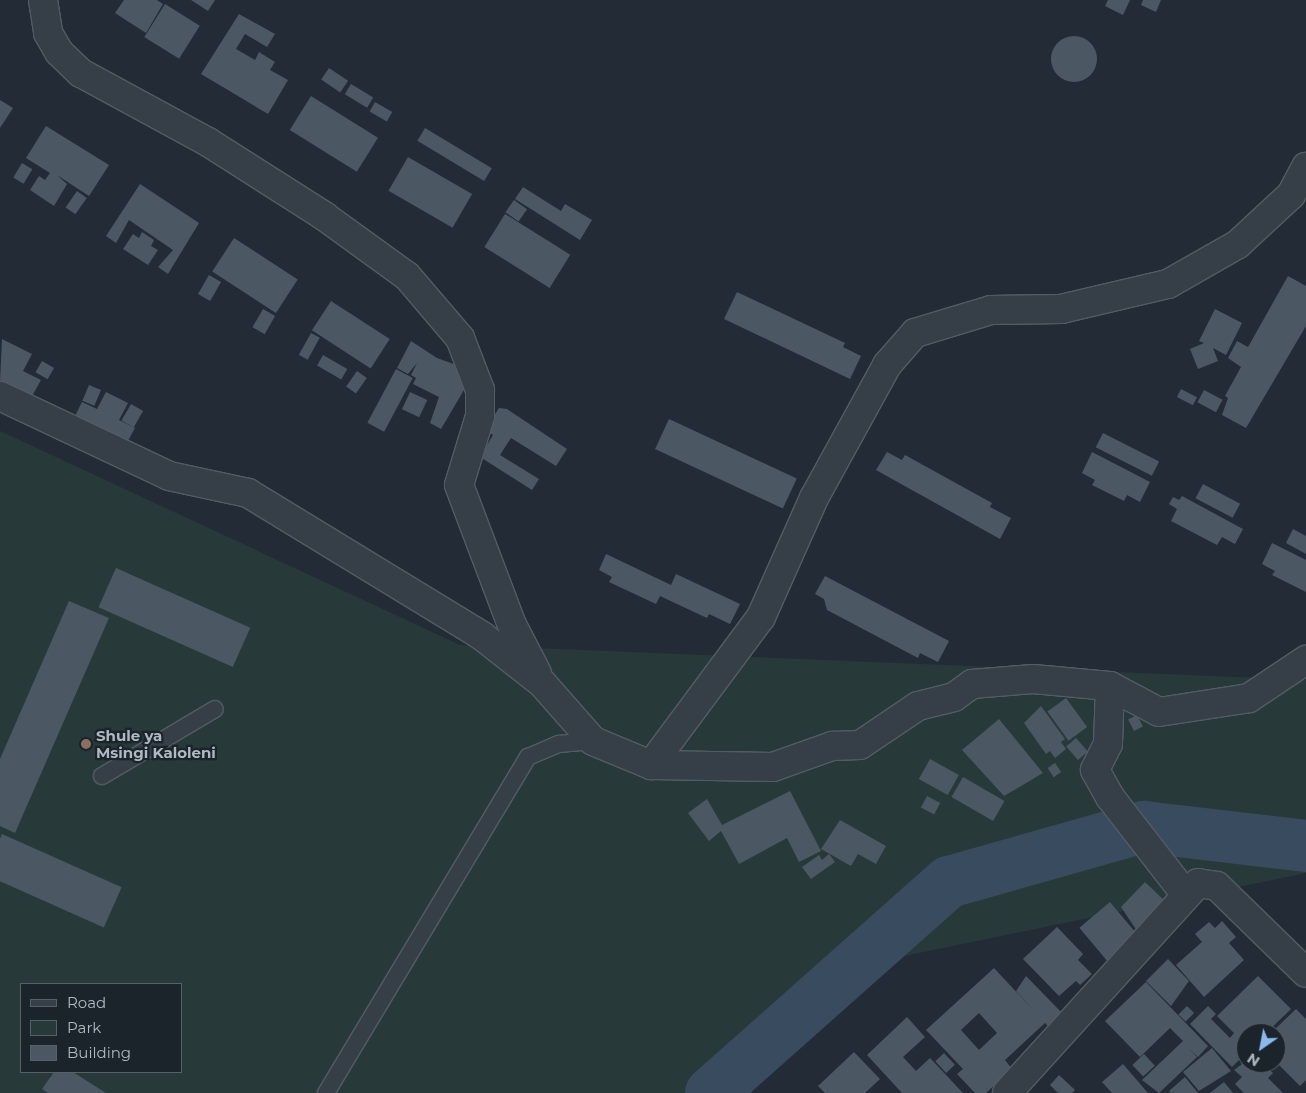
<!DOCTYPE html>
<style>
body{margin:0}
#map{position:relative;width:1306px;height:1093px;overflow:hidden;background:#232c36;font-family:Montserrat,sans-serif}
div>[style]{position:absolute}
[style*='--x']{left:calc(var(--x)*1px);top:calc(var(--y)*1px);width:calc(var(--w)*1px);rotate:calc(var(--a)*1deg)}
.green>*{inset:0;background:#273a39}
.river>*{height:52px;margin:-26px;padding:0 26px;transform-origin:26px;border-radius:26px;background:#394b5e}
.building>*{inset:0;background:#4b5762;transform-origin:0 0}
.round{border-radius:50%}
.roads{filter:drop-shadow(1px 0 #535c64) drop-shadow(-1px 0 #535c64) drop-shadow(0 1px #535c64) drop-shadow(0 -1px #535c64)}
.lane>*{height:16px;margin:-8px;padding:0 8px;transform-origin:8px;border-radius:8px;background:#363e47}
.street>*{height:28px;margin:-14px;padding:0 14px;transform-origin:14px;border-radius:14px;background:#363e47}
.dots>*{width:14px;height:14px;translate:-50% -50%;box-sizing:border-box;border:2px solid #1b232b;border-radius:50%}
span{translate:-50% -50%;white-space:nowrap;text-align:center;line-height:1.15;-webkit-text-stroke:4.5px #1b232b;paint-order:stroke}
.poi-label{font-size:15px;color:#b0b9c3;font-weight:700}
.left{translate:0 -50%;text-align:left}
.legend{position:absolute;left:20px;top:983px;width:162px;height:90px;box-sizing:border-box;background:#1b232b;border:1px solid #575f68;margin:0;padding:6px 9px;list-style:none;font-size:15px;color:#b0b9c3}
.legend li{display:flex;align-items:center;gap:10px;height:25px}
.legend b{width:25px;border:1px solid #575f68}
.north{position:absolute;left:1236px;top:1023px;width:50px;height:50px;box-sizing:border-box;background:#1b232b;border:1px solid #575f68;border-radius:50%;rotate:213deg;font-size:14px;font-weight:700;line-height:20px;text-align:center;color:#b0b9c3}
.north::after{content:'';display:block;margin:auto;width:18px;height:22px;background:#8bb8ed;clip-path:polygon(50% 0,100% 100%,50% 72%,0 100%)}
</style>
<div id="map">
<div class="green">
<div style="clip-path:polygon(evenodd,0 431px,460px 645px,1306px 680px,1306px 873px,904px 956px,747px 1093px,0 1093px,0 431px,21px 984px,181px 984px,181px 1072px,21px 1072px,21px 984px)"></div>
</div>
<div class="river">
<div style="--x:711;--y:1093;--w:318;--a:-41.6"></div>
<div style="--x:949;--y:882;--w:203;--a:-15.8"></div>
<div style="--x:1144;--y:827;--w:163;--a:6.7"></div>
</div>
<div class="building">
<div style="clip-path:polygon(124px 0,157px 0,163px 4px,146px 33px,115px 13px)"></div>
<div style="clip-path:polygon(191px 0,215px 0,208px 11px)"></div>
<div style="clip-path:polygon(1108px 0,1130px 0,1123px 15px,1105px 6px)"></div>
<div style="clip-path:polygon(1143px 0,1161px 0,1156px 12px,1141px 5px)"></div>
<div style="left:165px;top:4px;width:41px;height:39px;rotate:32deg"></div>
<div style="clip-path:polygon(239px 14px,275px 34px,267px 47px,245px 34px,236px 49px,255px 60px,259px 52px,275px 62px,270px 70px,288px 80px,268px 114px,201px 74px)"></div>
<div class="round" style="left:1051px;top:36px;width:46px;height:46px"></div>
<div style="left:329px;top:68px;width:23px;height:14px;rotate:34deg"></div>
<div style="left:351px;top:84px;width:26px;height:12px;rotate:31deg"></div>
<div style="left:311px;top:96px;width:79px;height:40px;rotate:32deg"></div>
<div style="clip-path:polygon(0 100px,13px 108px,0 128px)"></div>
<div style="left:375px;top:102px;width:20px;height:11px;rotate:30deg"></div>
<div style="clip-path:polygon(46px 126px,109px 165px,89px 196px,57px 175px,67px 184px,54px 206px,30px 190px,39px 176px,45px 180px,50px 173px,26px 158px)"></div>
<div style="left:425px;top:128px;width:78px;height:15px;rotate:31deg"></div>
<div style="left:408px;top:157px;width:74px;height:39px;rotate:30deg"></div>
<div style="left:22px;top:163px;width:12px;height:17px;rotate:31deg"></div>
<div style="clip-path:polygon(140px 184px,199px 223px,168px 274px,158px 267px,173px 250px,129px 220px,116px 243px,106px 236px)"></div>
<div style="clip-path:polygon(523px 187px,561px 211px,565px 204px,592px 220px,580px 240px,515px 199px)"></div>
<div style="left:77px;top:191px;width:12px;height:20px;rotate:35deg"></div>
<div style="left:514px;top:200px;width:16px;height:15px;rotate:35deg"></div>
<div style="left:505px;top:214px;width:77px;height:39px;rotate:32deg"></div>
<div style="clip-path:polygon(142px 232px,154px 240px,151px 246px,158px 250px,148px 265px,123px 249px,133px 234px,139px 238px)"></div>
<div style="left:234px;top:238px;width:76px;height:40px;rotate:33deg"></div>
<div style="left:209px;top:275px;width:14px;height:22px;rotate:30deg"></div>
<div style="clip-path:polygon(1288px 276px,1306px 286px,1306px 326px,1246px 428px,1222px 415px,1228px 398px,1225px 396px,1241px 367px,1228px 358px,1237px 341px,1248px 347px)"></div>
<div style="clip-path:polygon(737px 292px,845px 343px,843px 347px,861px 356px,850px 379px,724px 319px)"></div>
<div style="left:331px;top:301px;width:70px;height:35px;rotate:33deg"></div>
<div style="left:263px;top:309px;width:14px;height:21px;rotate:30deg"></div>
<div style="clip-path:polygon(1215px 309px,1242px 323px,1226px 355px,1213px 348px,1218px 361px,1198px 369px,1190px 349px,1204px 343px,1199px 341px)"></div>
<div style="left:311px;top:333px;width:10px;height:25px;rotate:29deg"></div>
<div style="clip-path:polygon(2px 339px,32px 354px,23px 371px,41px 380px,31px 398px,0 382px)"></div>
<div style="clip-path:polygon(411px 341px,437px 358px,462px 367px,471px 378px,441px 429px,430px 423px,439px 397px,413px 384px,416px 378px,411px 375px,417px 363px,408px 374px,397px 368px)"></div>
<div style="left:323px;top:355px;width:28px;height:12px;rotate:30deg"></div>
<div style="left:42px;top:361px;width:14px;height:13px;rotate:30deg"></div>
<div style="left:396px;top:369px;width:19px;height:61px;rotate:28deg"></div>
<div style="left:357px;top:371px;width:12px;height:19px;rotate:35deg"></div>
<div style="left:89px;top:385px;width:13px;height:17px;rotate:23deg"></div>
<div style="left:1181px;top:389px;width:18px;height:9px;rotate:27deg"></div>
<div style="left:1204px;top:390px;width:21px;height:14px;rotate:28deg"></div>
<div style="clip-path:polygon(106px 392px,128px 403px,119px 420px,135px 428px,125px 446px,73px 420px,82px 402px,97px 409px)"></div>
<div style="left:410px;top:392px;width:19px;height:19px;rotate:25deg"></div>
<div style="left:131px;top:404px;width:14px;height:19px;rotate:30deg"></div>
<div style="clip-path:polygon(499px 408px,507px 409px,567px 449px,556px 466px,511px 438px,500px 455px,539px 479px,532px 490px,480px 457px,493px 435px,485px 430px)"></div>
<div style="left:669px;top:419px;width:141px;height:33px;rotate:25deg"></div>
<div style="left:1103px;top:433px;width:63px;height:16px;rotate:27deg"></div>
<div style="clip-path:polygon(887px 452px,902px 460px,905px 455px,992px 503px,990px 507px,1011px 518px,1000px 539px,876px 470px)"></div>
<div style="clip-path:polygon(1092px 452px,1150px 482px,1140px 502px,1127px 495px,1124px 501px,1092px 485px,1095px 480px,1082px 473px)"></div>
<div style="left:1203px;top:484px;width:42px;height:16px;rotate:28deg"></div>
<div style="clip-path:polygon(1182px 496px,1243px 529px,1235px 544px,1222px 537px,1217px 545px,1171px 521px,1177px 509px,1169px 504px,1173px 497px,1179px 500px)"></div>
<div style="clip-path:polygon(1293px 529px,1306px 536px,1306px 554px,1286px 543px)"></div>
<div style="clip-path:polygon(1272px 543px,1306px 560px,1306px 592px,1272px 575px,1275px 571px,1262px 564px)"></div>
<div style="clip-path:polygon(606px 554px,671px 585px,676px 574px,740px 604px,730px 624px,709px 614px,707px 618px,660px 596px,656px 604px,609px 582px,612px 577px,599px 570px)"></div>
<div style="left:116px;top:568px;width:147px;height:43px;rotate:24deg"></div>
<div style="clip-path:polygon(825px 576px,949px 641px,938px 662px,920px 653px,918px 658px,827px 610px,824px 599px,815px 594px)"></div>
<div style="clip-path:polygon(69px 601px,109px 618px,15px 833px,0 826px,0 759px)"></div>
<div style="left:1066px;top:698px;width:36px;height:23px;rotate:54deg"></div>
<div style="clip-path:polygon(1041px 706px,1065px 739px,1061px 742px,1066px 749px,1055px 758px,1050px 751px,1046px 754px,1024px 723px)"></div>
<div style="left:1137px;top:715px;width:13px;height:10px;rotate:63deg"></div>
<div style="clip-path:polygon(999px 719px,1043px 773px,1004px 796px,962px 750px)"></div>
<div style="left:1076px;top:738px;width:18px;height:13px;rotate:49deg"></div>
<div style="left:930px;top:759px;width:33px;height:23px;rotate:29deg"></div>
<div style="left:1055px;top:763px;width:11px;height:9px;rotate:56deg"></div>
<div style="left:963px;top:777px;width:48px;height:23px;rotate:30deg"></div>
<div style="clip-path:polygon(790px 791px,821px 851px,799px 862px,787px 838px,739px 864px,721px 831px,709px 841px,688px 813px,707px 799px,722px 825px)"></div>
<div style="left:927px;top:796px;width:15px;height:13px;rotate:28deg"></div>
<div style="clip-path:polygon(840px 820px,886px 846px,876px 864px,858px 854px,851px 866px,821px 849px)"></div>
<div style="left:2px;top:834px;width:131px;height:44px;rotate:24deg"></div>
<div style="clip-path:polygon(829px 854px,835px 862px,811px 879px,802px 867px,819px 855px,822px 860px)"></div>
<div style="clip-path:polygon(1145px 882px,1168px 904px,1137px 931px,1121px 907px)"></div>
<div style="left:1110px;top:902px;width:43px;height:40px;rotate:50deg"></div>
<div style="clip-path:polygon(1222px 921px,1236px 937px,1229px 943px,1244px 960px,1204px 997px,1176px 965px,1202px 942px,1195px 934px,1209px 922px,1215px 928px)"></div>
<div style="clip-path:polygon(1057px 927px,1083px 954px,1078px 960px,1092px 974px,1080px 985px,1076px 981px,1059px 996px,1023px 959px)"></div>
<div style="clip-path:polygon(1168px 959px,1189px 981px,1171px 1006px,1146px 981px)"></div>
<div style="clip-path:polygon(evenodd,994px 968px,1036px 1013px,1016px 991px,1026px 976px,1063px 1014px,1049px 1027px,1045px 1023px,1005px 1060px,1012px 1069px,986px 1093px,975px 1093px,957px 1074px,963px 1069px,926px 1030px,994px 968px,979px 1013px,997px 1033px,979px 1050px,961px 1030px,979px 1013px)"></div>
<div style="clip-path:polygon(1258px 976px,1291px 1009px,1266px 1033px,1246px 1033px,1246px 1053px,1232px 1067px,1190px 1024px,1208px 1006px,1216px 1014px,1211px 1019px,1230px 1038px,1234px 1033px,1217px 1016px)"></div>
<div style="clip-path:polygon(1146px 982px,1208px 1046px,1198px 1057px,1189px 1049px,1197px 1057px,1159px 1093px,1142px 1080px,1183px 1041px,1170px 1028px,1140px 1057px,1105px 1021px)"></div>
<div style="left:1187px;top:1006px;width:10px;height:12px;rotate:45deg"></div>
<div style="clip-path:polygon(1296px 1009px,1306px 1019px,1306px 1080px,1300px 1086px,1276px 1062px,1276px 1033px,1271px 1033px)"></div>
<div style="clip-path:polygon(907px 1017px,925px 1037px,903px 1057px,916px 1071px,930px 1058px,963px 1093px,902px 1093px,867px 1055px)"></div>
<div style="clip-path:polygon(1212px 1048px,1231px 1071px,1199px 1091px,1183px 1072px)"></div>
<div style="clip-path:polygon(854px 1052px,880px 1079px,865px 1093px,825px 1093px,818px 1086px)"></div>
<div style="left:944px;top:1053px;width:16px;height:12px;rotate:47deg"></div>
<div style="left:1144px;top:1054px;width:16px;height:16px;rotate:47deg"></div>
<div style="clip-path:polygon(1246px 1061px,1260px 1070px,1265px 1065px,1273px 1073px,1268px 1078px,1283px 1093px,1244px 1093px,1235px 1084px,1242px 1077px,1234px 1070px)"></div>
<div style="clip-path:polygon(1123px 1064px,1148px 1093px,1112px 1093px,1102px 1082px)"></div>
<div style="clip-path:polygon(54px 1072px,73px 1072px,106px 1093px,48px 1093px,42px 1089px)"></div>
<div style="clip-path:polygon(1059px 1075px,1075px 1090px,1072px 1093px,1058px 1093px,1050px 1085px)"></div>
<div style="clip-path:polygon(1185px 1077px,1198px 1093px,1171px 1093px,1169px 1091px)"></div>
<div style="clip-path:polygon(1224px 1082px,1233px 1093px,1210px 1093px)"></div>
</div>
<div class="roads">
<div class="lane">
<div style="--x:102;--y:776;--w:131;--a:-30.7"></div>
<div style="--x:326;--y:1093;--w:392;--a:-59"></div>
<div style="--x:528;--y:757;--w:34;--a:-23"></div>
<div style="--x:559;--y:744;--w:34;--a:-5"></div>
</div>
<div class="street">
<div style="--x:43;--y:0;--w:33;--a:81"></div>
<div style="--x:48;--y:33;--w:22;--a:60"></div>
<div style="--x:59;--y:52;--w:30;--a:44"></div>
<div style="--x:81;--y:73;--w:145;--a:28.5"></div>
<div style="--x:208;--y:142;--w:138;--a:32.5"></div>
<div style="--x:324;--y:216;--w:102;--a:35.9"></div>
<div style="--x:407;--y:276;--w:82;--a:49.5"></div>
<div style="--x:460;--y:338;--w:56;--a:69"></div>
<div style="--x:480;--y:390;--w:26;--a:90"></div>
<div style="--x:480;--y:416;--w:72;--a:106.9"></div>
<div style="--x:459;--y:485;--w:150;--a:69.3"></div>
<div style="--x:512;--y:625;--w:54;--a:62.5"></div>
<div style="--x:0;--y:396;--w:187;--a:25.3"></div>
<div style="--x:169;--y:476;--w:81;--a:12.1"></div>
<div style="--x:248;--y:493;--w:274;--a:31.4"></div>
<div style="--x:482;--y:636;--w:76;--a:38.1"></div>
<div style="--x:542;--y:683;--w:77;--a:48.7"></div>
<div style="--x:593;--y:741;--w:63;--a:22.5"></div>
<div style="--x:651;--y:765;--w:122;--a:0.9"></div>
<div style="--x:773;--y:767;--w:63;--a:-19.6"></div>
<div style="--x:832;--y:746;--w:28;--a:-2"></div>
<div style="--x:860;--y:745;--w:70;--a:-33.9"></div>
<div style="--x:918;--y:706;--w:37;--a:-14"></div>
<div style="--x:954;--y:697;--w:22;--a:-36"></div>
<div style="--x:972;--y:684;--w:61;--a:-4.7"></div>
<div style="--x:1033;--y:679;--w:77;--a:5.2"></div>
<div style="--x:1110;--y:686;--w:55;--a:28"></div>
<div style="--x:1159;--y:712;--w:91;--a:-8.8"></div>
<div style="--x:1249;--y:698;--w:69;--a:-33.7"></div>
<div style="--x:1110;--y:686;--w:58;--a:92"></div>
<div style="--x:1108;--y:744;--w:29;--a:117"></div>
<div style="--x:1095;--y:770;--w:31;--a:61"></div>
<div style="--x:1110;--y:797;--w:124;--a:52.2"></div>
<div style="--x:651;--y:765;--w:184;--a:-53.4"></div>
<div style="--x:761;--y:617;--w:130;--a:-66"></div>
<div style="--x:814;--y:498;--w:152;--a:-61.2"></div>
<div style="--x:887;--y:365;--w:43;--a:-48.8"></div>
<div style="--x:915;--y:333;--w:79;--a:-16.8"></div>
<div style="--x:991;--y:310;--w:70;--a:-0.8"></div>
<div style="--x:1061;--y:309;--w:110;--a:-13.2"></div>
<div style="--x:1168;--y:284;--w:81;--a:-29.7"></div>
<div style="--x:1238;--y:244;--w:72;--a:-42.8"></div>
<div style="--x:1291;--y:195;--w:32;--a:-62"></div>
<div style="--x:1007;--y:1093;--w:284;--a:-47.7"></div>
<div style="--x:1198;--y:883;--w:19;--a:9"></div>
<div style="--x:1217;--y:886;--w:124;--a:44.3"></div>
</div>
</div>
<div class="dots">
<div style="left:86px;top:744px;background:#8d6e63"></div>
</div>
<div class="poi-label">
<span class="left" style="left:96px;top:744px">Shule ya<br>Msingi Kaloleni</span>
</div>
<ul class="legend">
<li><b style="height:6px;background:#363e47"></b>Road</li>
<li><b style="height:14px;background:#273a39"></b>Park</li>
<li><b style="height:14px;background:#4b5762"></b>Building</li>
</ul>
<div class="north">N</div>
</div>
